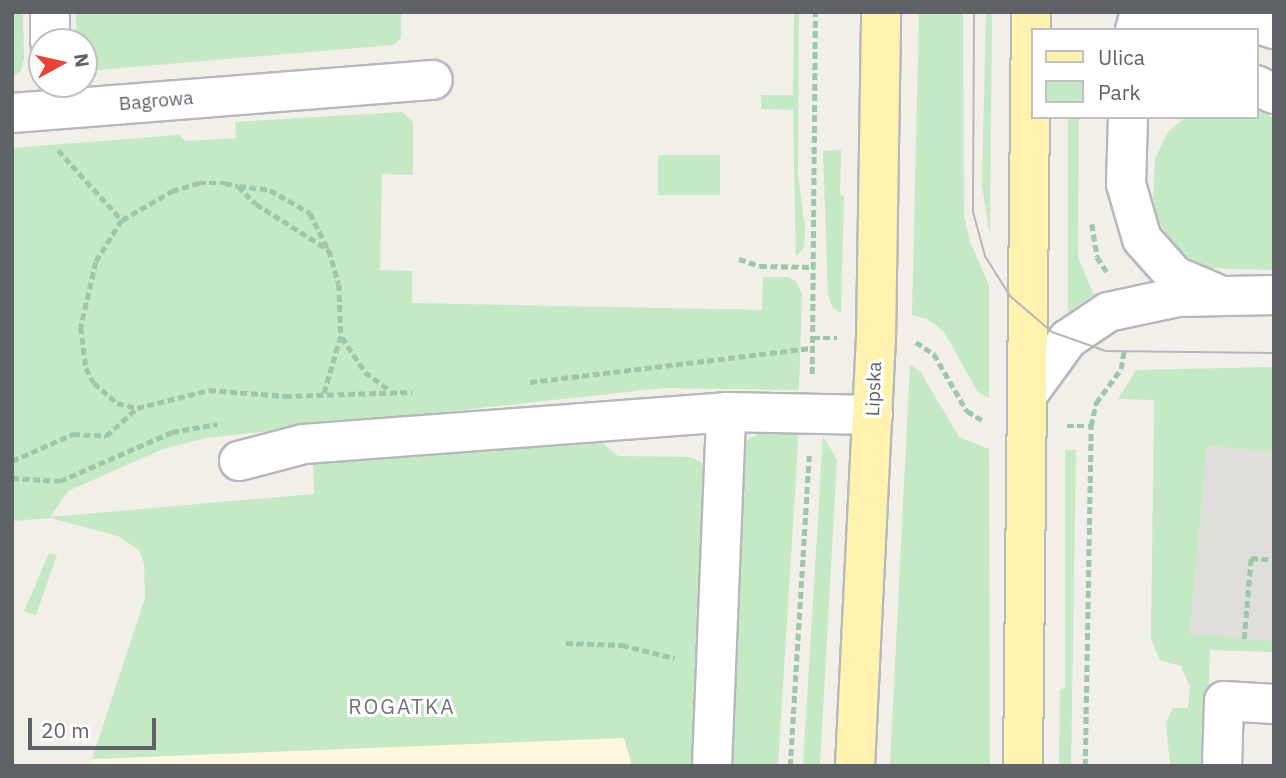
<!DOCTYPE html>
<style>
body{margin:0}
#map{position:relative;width:1286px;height:778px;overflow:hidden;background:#f1efe8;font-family:"IBM Plex Sans",sans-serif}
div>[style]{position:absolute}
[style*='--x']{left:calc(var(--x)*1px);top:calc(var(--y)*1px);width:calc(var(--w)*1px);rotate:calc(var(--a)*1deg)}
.commercial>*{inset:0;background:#fef7e0}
.industrial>*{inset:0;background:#e0deda}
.green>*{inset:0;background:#c5e8c5;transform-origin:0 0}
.path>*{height:4.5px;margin-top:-2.25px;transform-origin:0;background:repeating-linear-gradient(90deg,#9cc7a9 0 7px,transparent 0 10.5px)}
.roads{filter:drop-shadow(2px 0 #b5b8bc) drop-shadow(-2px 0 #b5b8bc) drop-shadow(0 2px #b5b8bc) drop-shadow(0 -2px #b5b8bc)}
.minor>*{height:38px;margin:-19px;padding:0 19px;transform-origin:19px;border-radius:19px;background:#fff}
.major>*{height:38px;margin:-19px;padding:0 19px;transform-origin:19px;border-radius:19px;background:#fff2af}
.tram>*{height:2px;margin:-1px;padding:0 1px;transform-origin:1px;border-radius:1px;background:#b6b7b8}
span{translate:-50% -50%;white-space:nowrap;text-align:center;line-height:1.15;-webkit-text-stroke:6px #fff;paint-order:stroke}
.street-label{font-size:19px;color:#5f6368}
.neighbourhood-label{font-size:21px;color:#70757a;letter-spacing:2px}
.frame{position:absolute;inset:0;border:14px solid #5f6368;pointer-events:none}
.legend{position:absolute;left:1031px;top:28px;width:228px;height:91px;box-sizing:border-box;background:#fff;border:2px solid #bfc1c3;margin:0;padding:9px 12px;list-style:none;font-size:21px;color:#5f6368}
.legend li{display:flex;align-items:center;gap:14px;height:35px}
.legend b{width:35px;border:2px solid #bfc1c3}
.north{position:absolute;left:28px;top:28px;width:70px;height:70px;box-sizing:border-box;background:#fff;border:2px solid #bfc1c3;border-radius:50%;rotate:82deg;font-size:19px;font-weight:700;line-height:28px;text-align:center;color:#5f6368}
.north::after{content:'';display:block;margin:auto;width:24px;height:32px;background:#ea4335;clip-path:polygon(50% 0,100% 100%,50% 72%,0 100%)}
.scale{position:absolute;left:28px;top:718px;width:128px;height:32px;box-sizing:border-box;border:4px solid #5f6368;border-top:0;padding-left:9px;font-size:21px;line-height:24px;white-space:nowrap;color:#5f6368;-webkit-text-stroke:5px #fff;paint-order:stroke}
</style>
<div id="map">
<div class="commercial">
<div style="clip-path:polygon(624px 738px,632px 766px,90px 766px,92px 759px)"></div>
</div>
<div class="industrial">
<div style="clip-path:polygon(1207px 446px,1274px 452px,1274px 641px,1190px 635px)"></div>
</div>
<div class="green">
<div style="clip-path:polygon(12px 12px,23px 12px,24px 59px,21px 71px,12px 77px)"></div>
<div style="clip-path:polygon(76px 12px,401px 12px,401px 38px,394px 45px,85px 71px,84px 42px,76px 42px)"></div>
<div style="clip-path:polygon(794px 12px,799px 12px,798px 174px,805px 229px,804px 247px,796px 257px,793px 110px,761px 109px,761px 95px,793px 95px)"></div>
<div style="clip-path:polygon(919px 12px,963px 12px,964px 215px,970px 242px,989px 285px,989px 398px,978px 392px,944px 332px,927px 319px,912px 315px)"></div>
<div style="clip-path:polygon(986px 12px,992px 12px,990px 236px,982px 185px)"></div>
<div style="clip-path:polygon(1256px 110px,1274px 118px,1274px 270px,1207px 268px,1179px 252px,1159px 222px,1153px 199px,1155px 159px,1168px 132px,1186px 117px,1256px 117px)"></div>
<div style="clip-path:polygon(403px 112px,413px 122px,413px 175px,382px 174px,380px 270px,412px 271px,412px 303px,762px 310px,763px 277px,788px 277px,796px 281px,802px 294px,799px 390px,664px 388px,206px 438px,163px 449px,68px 491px,50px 517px,314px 494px,313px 462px,594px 436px,618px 456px,691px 457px,704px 464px,708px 477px,698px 766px,632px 766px,624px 738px,92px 759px,145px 598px,144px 564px,139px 550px,118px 536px,50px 518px,12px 521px,12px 148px,179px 135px,186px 141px,236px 138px,235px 122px)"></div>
<div style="clip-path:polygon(1068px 117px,1079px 117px,1078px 257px,1094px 295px,1068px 312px)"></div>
<div style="clip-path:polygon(841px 150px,840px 195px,844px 196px,841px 313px,833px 308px,828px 294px,823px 151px)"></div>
<div style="left:658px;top:155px;width:62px;height:40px"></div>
<div style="clip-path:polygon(910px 365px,920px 371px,959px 437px,989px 449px,990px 766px,890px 766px)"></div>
<div style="clip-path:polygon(1274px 367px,1274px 452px,1207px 446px,1190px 634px,1274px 641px,1274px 652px,1210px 650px,1206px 766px,1170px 766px,1166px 722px,1173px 708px,1188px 708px,1190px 687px,1181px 666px,1160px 660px,1151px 640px,1154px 400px,1118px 399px,1136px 370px)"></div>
<div style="clip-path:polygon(769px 429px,797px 430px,798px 443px,778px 766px,726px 766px,740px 455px,744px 441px)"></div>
<div style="clip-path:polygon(823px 436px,837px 460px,820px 766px,803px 766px)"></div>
<div style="clip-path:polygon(1065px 450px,1076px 450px,1071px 766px,1059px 766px,1060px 689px,1065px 688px)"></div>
<div style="clip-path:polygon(49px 553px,57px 555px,36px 615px,24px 611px)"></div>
</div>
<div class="path">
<div style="--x:58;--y:150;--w:95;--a:47.6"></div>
<div style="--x:122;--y:220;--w:58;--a:-30.1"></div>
<div style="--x:172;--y:191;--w:28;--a:-17"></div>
<div style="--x:199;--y:183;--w:26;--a:0"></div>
<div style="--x:225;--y:183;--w:13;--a:13"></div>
<div style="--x:238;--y:186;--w:25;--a:45"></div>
<div style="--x:256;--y:204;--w:86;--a:32.2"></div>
<div style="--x:329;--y:250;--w:35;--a:74"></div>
<div style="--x:339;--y:284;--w:52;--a:87.8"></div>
<div style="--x:341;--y:336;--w:60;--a:106.3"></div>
<div style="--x:239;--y:186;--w:31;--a:7"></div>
<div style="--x:270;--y:190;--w:46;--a:29.9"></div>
<div style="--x:310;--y:213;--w:40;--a:63.4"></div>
<div style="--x:122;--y:220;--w:49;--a:121.8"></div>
<div style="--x:96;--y:262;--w:67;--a:103"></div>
<div style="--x:81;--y:327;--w:41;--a:83"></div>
<div style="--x:86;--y:368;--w:17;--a:62"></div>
<div style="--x:94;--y:383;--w:30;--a:41"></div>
<div style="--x:117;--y:403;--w:21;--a:14"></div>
<div style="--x:1092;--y:224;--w:33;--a:81"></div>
<div style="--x:1097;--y:257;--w:18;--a:56"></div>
<div style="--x:739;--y:259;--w:22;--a:18"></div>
<div style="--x:760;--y:266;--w:55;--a:1"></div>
<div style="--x:342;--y:337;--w:42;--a:56.7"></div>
<div style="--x:365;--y:372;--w:29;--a:36"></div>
<div style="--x:813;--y:338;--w:24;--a:0"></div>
<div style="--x:916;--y:342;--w:22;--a:34"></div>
<div style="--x:934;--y:354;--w:66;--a:59.9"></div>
<div style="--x:967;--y:411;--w:21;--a:31"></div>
<div style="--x:812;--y:374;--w:362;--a:-89.5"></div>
<div style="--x:530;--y:382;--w:285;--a:-6.9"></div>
<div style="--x:1067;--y:426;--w:24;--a:0"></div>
<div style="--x:12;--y:461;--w:67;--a:-23.9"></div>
<div style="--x:73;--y:434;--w:33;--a:3"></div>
<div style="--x:106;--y:436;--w:42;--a:-42.1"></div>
<div style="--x:137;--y:408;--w:74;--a:-14"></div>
<div style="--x:209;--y:390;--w:76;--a:4.5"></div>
<div style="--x:285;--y:396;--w:127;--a:-1.8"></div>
<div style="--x:12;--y:478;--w:48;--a:3.6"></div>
<div style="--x:60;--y:481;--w:122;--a:-23.6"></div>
<div style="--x:172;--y:432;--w:46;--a:-10.1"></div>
<div style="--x:1244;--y:639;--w:81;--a:-85.1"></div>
<div style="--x:1251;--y:558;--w:23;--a:5"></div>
<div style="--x:566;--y:643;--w:56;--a:2"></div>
<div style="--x:622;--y:645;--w:54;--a:14"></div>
<div style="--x:790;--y:766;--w:311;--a:-86.5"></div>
<div style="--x:1085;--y:766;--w:340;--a:-89"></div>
<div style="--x:1091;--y:426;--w:24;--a:-78"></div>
<div style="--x:1096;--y:403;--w:42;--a:-53.7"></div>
<div style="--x:1121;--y:369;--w:19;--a:-81"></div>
</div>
<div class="roads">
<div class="minor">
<div style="--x:50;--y:12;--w:30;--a:90"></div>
<div style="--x:1221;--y:12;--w:56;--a:17.8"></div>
<div style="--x:1135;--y:30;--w:19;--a:-74"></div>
<div style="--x:1164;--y:30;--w:27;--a:-31"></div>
<div style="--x:1187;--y:16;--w:20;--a:-11"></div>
<div style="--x:1256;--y:85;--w:20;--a:27"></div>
<div style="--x:12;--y:113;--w:422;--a:-4.5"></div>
<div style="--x:1128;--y:117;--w:67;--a:91.7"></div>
<div style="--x:1126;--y:184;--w:57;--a:73.8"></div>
<div style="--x:1142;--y:239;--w:50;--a:48.3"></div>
<div style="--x:1175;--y:276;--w:43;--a:23"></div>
<div style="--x:1028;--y:394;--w:68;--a:-54"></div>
<div style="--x:1068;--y:339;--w:48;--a:-34"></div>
<div style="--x:1108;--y:312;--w:72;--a:-12.1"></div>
<div style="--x:1178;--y:297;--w:96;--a:-1.2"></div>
<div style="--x:239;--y:461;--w:67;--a:-14.7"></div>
<div style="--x:304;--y:444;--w:423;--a:-4.3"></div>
<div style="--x:726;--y:412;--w:147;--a:1.2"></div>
<div style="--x:712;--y:766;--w:354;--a:-87.7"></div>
<div style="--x:1222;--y:766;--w:65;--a:-88.2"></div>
<div style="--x:1224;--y:701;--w:50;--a:3.4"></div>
</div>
<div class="major">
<div style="--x:855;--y:766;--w:428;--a:-87.2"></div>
<div style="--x:876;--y:339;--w:327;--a:-89.1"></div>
<div style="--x:1023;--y:766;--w:754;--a:-89.39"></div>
</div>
</div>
<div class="tram">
<div style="--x:974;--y:12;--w:200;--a:90.3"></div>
<div style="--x:973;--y:212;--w:46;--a:74.7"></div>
<div style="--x:985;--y:256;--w:47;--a:58"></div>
<div style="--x:1010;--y:296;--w:55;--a:40.6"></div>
<div style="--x:1052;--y:332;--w:57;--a:19.4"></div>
<div style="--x:1106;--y:351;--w:168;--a:0.7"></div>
</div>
<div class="street-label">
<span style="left:156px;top:101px;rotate:-5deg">Bagrowa</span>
<span style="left:874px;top:389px;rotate:-88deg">Lipska</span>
</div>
<div class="neighbourhood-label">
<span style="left:402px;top:706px">ROGATKA</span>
</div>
<div class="frame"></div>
<ul class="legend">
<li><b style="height:9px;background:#fff2af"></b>Ulica</li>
<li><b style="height:19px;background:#c5e8c5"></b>Park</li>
</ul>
<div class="north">N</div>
<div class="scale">20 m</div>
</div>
